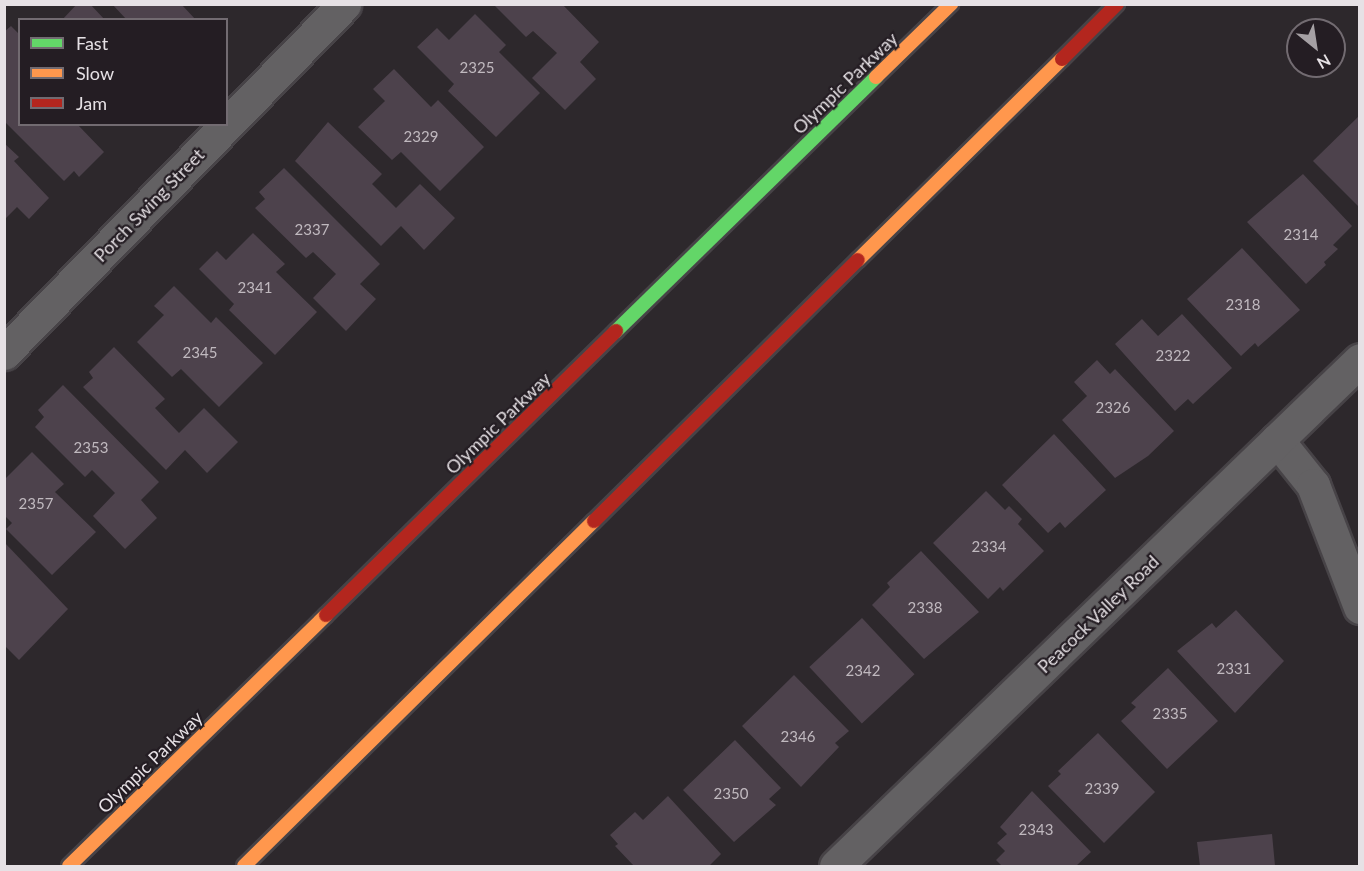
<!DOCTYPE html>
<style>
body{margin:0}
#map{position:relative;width:1364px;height:871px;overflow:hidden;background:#2d282c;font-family:Lato,sans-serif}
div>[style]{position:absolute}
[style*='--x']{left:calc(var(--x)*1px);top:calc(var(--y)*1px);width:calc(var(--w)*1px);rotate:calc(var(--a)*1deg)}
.building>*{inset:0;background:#4d424c;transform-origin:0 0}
.roads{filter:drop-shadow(2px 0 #474347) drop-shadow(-2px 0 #474347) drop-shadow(0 2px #474347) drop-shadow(0 -2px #474347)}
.street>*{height:33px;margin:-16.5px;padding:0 16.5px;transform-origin:16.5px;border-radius:16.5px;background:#636163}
.fast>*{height:14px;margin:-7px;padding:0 7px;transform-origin:7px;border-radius:7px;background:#63d668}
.slow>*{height:14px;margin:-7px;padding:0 7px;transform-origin:7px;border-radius:7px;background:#ff974d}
.jam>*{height:14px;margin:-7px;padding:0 7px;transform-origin:7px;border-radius:7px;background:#b3261e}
span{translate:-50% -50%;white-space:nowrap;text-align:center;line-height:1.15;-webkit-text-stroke:4.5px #241d23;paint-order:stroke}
.number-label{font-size:15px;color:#c0b9bf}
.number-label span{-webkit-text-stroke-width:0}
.street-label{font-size:18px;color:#e6e1e5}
.frame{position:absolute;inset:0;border:6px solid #e6e1e5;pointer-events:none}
.legend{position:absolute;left:18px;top:18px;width:210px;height:108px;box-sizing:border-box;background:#241d23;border:2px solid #726b71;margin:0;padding:8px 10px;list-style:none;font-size:18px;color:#e6e1e5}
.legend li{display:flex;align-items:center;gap:12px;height:30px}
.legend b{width:30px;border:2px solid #726b71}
.north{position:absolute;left:1286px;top:18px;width:60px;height:60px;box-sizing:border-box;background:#241d23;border:2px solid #726b71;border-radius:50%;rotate:150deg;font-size:16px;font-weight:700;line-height:24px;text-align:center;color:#e6e1e5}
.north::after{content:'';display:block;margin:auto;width:21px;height:27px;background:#a5a0a4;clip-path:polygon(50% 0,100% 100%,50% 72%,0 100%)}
</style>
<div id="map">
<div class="building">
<div style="clip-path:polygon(77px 4px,90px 4px,105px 20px,62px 20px)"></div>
<div style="clip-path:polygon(112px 4px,181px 4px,196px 20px,127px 20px)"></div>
<div style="clip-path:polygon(493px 4px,562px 4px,599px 42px,580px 62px,596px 79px,565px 110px,532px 78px,557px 53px,533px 31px,526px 37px)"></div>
<div style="clip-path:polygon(475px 14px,506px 45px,499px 52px,540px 93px,496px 137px,448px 91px,454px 84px,417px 47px,437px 28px,449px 40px)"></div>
<div style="clip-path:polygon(11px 26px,20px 35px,20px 124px,77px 124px,104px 152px,79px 177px,74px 171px,64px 181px,4px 121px,4px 32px)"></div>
<div style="clip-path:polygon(394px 69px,431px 107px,438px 100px,484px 147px,440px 191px,401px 152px,392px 160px,358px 127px,385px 101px,373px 89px)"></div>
<div style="clip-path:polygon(1360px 115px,1360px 208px,1313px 161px)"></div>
<div style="clip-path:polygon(328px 122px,382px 174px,372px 184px,396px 208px,420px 184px,455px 218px,424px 250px,401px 226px,381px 246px,295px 161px)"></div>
<div style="clip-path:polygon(4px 143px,19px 157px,14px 161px,49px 198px,29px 219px,17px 207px,4px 220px)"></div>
<div style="clip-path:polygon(284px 168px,380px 264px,360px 284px,376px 299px,346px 331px,313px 298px,336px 274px,313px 252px,306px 258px,255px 208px,265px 199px,259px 192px)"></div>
<div style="clip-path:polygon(1303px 174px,1352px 226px,1333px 245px,1338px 249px,1324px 262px,1326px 265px,1306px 284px,1247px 222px)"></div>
<div style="clip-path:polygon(253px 233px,285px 264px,276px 272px,317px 312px,275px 355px,229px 310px,234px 304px,199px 269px,217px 251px,226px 260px)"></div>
<div style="clip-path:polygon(1242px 248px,1300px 310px,1258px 347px,1255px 343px,1241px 356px,1187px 299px)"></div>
<div style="clip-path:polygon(174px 286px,211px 323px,216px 317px,263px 363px,219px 407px,181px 369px,172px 377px,137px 342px,164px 315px,154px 306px)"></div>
<div style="clip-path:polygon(1182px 314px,1232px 368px,1193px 404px,1188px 399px,1175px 411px,1115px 344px,1142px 319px,1158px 336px)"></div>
<div style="clip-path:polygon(114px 347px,165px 399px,155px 408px,179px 433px,204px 408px,238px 442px,207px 473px,185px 450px,166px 470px,83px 387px,93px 378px,89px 372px)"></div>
<div style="clip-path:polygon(1097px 360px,1110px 374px,1115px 369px,1174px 431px,1148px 456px,1115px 478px,1062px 420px,1087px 396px,1074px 382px)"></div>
<div style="clip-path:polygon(63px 385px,159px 482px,141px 500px,157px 518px,125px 549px,93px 516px,115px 493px,92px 470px,85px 477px,35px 427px,44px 417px,38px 410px)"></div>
<div style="clip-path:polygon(1054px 434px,1106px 490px,1065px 528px,1060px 522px,1048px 533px,1002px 485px)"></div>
<div style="clip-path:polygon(32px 452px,64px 484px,55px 492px,96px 532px,52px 575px,6px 529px,12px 523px,4px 515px,4px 480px)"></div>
<div style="clip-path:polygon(986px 491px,1005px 510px,1009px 506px,1022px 519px,1018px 524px,1044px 551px,1003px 591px,1000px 587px,988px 599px,933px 543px)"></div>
<div style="clip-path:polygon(4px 542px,68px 609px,19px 660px,4px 645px)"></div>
<div style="clip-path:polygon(921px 551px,979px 612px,924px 659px,872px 605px,890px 587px,887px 583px)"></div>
<div style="clip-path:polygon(1236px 610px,1284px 661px,1235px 713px,1177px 651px,1212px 623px,1216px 628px)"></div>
<div style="left:862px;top:618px;width:77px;height:72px;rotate:47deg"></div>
<div style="clip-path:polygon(1168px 668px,1218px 721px,1167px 769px,1121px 721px,1136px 707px,1131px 703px)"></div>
<div style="clip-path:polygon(794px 675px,849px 731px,835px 743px,839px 747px,801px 787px,742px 726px)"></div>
<div style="clip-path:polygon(1098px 733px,1155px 792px,1104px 843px,1048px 786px,1061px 774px,1058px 771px)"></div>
<div style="clip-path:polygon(735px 740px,781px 788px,769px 799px,776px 805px,734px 842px,683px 790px)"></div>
<div style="clip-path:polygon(1032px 791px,1091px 852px,1076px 866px,1002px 866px,996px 860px,1005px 851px,997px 843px,1007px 834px,1000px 827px)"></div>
<div style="clip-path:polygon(668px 796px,721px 854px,709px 866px,634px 866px,615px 846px,618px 844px,610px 835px,635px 812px,643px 820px)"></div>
<div style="clip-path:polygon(1272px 834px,1275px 866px,1200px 866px,1197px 842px)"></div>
</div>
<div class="roads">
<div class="street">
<div style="--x:4;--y:353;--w:487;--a:-45.7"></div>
<div style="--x:1277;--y:440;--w:58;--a:51.3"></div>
<div style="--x:1313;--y:485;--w:131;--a:68.9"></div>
<div style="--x:836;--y:866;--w:728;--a:-44"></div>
</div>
<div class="fast">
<div style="--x:616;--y:331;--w:363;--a:-44.3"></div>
</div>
<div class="slow">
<div style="--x:876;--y:77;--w:105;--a:-44.2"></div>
<div style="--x:858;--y:260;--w:286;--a:-44.6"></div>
<div style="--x:69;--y:866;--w:359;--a:-44.3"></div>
<div style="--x:244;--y:866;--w:491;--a:-44.6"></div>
</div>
<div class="jam">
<div style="--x:1062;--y:59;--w:78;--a:-45"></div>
<div style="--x:594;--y:521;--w:371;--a:-44.7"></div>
<div style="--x:326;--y:615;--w:406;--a:-44.4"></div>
</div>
</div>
<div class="number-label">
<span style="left:477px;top:68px">2325</span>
<span style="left:421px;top:137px">2329</span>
<span style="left:312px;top:230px">2337</span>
<span style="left:1301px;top:235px">2314</span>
<span style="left:255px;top:288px">2341</span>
<span style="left:1243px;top:305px">2318</span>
<span style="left:200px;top:353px">2345</span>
<span style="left:1173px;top:356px">2322</span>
<span style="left:1113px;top:408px">2326</span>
<span style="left:91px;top:448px">2353</span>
<span style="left:36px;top:504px">2357</span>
<span style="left:989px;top:547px">2334</span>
<span style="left:925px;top:608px">2338</span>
<span style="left:1234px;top:669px">2331</span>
<span style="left:863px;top:671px">2342</span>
<span style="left:1170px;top:714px">2335</span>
<span style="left:798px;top:737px">2346</span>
<span style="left:1102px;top:789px">2339</span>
<span style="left:731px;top:794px">2350</span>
<span style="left:1036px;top:830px">2343</span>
</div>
<div class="street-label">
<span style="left:845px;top:83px;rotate:-44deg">Olympic Parkway</span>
<span style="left:149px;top:205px;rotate:-46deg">Porch Swing Street</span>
<span style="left:498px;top:423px;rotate:-44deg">Olympic Parkway</span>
<span style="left:1098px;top:614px;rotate:-44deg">Peacock Valley Road</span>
<span style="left:150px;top:762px;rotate:-44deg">Olympic Parkway</span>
</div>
<div class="frame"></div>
<ul class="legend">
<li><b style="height:8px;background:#63d668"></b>Fast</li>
<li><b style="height:8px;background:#ff974d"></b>Slow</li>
<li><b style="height:8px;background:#b3261e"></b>Jam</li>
</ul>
<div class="north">N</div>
</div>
